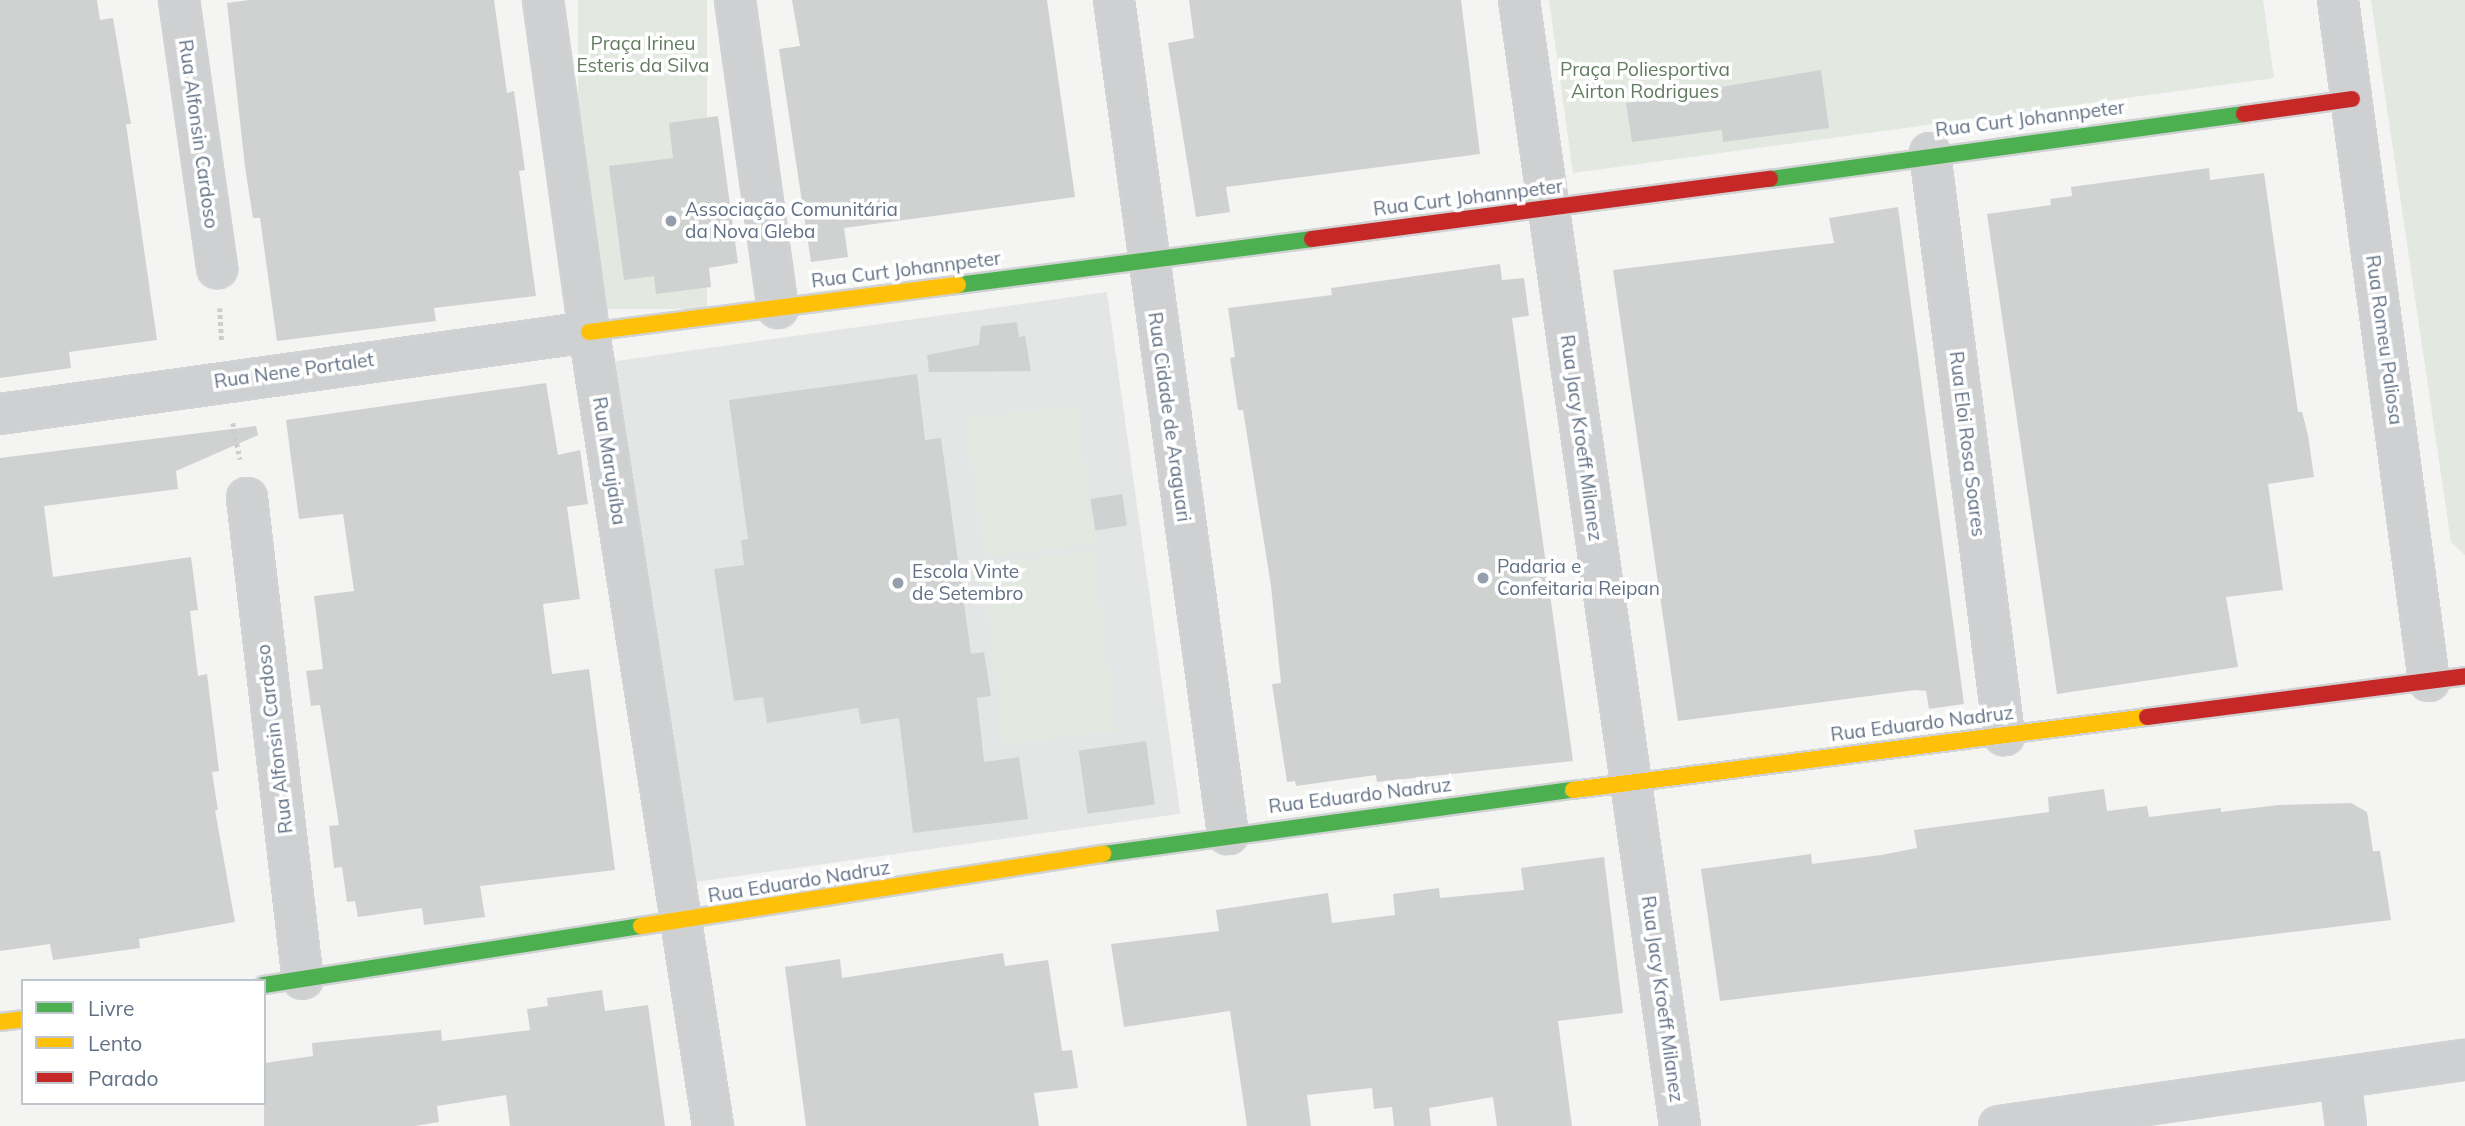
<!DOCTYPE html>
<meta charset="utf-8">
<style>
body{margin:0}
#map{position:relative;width:2465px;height:1126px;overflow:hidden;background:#f4f5f2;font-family:Mulish,sans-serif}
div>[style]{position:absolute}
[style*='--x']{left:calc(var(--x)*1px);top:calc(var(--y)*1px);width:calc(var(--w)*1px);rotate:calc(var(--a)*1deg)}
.built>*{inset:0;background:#e4e6e5;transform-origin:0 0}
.green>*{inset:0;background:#e3e8e0;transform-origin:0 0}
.building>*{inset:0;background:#d0d2d2;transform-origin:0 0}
.path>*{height:4.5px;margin-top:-2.25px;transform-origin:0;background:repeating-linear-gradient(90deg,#cdcdcd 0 3.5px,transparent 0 7px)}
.roads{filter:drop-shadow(2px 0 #d0d2d3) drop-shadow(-2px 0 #d0d2d3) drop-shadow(0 2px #d0d2d3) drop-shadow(0 -2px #d0d2d3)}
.street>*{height:38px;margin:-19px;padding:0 19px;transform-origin:19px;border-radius:19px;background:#cfd0d1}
.fast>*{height:16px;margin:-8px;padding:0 8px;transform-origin:8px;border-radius:8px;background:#4caf50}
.slow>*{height:16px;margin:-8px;padding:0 8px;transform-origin:8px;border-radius:8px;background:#ffc107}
.jam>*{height:16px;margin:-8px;padding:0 8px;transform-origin:8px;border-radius:8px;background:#c62828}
.dots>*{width:19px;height:19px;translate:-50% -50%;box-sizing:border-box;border:4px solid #fff;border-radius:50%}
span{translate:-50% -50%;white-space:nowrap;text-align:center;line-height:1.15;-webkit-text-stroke:7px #fff;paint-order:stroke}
.park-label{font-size:19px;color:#637c61}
.street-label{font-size:19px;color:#627185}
.poi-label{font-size:19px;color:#627185}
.left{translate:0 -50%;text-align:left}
.legend{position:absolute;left:21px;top:979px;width:245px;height:126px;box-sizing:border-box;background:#fff;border:2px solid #c0c6ce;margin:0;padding:9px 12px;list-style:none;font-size:21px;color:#627185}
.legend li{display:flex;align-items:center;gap:14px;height:35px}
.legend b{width:35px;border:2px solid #c0c6ce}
</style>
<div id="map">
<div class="built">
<div style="left:1107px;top:292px;width:527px;height:499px;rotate:82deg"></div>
</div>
<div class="green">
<div style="left:578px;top:0;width:129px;height:309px"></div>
<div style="clip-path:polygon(1549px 0,2263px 0,2274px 78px,1573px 173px)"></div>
<div style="clip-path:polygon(2371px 0,2465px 0,2465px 555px,2451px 542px)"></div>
<div style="left:1077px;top:405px;width:139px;height:111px;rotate:83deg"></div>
<div style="left:1093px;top:551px;width:181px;height:112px;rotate:83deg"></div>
</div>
<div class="building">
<div style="clip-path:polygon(0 0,97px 0,100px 20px,113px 18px,131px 124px,126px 124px,157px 340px,69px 352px,71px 368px,0 378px)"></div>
<div style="clip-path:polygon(249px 0,494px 0,507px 93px,514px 91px,525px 170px,519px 171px,536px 296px,434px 308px,436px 321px,277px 341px,260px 218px,253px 218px,245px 167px,227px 3px)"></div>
<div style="clip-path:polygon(792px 0,1047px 0,1075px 197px,844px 228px,848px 257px,811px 262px,779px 49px,800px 46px)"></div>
<div style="clip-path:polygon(1189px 0,1461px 0,1480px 154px,1226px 187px,1230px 212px,1196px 217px,1168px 43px,1194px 38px)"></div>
<div style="clip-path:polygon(1821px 70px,1829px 128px,1723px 142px,1722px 130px,1632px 142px,1626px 103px)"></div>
<div style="clip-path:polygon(718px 116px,738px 263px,709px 268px,711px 287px,656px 294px,654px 276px,624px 280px,609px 166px,673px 158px,669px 123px)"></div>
<div style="clip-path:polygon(2209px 168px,2210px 180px,2264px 173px,2298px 412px,2302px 412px,2308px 435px,2314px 477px,2268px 484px,2283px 590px,2226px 597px,2238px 667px,2057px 694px,1987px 214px,2051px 205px,2050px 199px,2072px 196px,2071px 187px)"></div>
<div style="clip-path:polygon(1898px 207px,1964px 704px,1929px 709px,1926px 691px,1915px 690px,1678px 721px,1613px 270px,1834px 243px,1829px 218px)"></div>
<div style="clip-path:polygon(1500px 264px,1502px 280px,1524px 278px,1529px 316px,1512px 318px,1573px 761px,1377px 782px,1376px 775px,1296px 786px,1295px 781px,1287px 782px,1272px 684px,1281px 683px,1271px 586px,1243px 410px,1238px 410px,1230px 358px,1235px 357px,1228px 308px,1332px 295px,1331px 288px)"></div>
<div style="clip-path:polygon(1017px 322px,1019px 337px,1025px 336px,1031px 371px,929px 372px,927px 355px,979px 345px,981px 326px)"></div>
<div style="clip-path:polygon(917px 374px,925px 440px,941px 438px,971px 654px,984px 652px,991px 696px,977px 698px,984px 762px,1019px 757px,1028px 819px,913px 833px,899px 718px,861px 724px,858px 708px,767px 723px,763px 697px,734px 701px,714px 569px,744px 565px,741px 540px,748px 539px,729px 400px)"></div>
<div style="clip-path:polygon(546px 383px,558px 455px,580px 450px,588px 504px,567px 507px,580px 599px,543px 604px,552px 674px,589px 669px,615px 870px,480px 886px,485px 917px,424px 925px,422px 908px,358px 917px,355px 901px,347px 902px,342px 867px,334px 868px,329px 826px,339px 825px,320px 705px,311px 706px,306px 671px,323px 669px,314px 596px,354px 591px,343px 514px,299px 519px,286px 420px)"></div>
<div style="clip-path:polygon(256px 426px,258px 435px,176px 471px,178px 489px,44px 506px,53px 577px,191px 557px,198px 610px,190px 611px,198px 676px,207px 674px,219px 771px,212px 772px,218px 810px,215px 810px,235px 922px,139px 939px,140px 948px,53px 960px,50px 944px,0 951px,0 458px)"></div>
<div style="left:1122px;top:494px;width:32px;height:32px;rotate:81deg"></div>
<div style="left:1146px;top:741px;width:64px;height:68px;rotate:82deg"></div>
<div style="clip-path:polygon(2104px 789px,2107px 811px,2147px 806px,2149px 817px,2221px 808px,2221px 812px,2278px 805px,2351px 803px,2367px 812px,2373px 851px,2380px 851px,2391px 920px,1720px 1001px,1701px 869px,1811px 854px,1812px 864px,1881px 855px,1917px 848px,1914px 830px,2049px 812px,2048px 797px)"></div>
<div style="clip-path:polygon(1604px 857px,1623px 1013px,1558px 1021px,1572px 1126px,1497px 1126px,1493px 1097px,1429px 1108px,1431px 1126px,1394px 1126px,1392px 1107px,1374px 1109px,1372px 1088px,1307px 1095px,1311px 1126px,1247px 1126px,1230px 1011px,1124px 1027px,1111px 944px,1219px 931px,1216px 910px,1328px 893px,1332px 923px,1395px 915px,1393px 894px,1439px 888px,1440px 898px,1524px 890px,1521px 868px)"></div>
<div style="clip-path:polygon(1003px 953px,1005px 966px,1048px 960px,1062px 1051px,1072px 1050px,1078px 1088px,1034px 1093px,1039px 1126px,806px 1126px,785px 967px,840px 959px,842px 978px)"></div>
<div style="clip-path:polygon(602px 990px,605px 1011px,648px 1005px,665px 1126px,510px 1126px,506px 1095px,437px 1106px,439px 1122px,415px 1126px,264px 1126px,264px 1063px,313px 1056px,312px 1043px,441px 1030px,442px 1041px,530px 1030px,527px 1009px,548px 1006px,547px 998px)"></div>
</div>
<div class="path">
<div style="--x:220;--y:308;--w:34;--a:87"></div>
<div style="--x:233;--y:423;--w:37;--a:79"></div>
</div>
<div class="roads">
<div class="street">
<div style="--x:179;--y:0;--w:271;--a:81.9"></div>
<div style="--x:543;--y:0;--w:335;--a:82.1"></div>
<div style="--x:589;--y:332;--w:804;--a:81.12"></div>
<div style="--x:735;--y:0;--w:311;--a:82.1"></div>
<div style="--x:1114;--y:0;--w:842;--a:82.22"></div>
<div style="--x:1519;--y:0;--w:1137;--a:81.86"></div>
<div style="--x:2338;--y:0;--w:687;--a:82.39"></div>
<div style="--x:1930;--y:153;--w:587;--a:82.75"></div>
<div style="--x:0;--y:414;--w:595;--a:-7.93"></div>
<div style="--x:247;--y:498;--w:484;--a:83.4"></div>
<div style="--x:2340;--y:1079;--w:47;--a:82.7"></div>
<div style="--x:1999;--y:1126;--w:471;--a:-8.1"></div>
</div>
<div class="fast">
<div style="--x:1770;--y:179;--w:478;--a:-7.8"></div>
<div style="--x:958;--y:285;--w:357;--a:-7.4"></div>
<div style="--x:1103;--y:854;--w:474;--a:-7.8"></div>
<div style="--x:264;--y:985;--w:382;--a:-8.9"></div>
</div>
<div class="slow">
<div style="--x:589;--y:332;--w:372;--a:-7.3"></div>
<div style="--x:1573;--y:790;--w:579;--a:-7.25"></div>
<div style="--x:641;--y:926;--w:468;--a:-8.9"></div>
<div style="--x:0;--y:1022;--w:23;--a:-7"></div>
</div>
<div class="jam">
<div style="--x:2244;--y:114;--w:109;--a:-7.9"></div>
<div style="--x:1312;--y:239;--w:462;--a:-7.5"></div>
<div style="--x:2147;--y:717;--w:321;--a:-7.3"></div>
</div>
</div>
<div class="dots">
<div style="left:671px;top:221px;background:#959fab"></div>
<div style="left:1483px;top:578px;background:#959fab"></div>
<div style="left:898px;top:583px;background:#959fab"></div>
</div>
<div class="park-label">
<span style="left:643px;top:55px">Praça Irineu<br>Esteris da Silva</span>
<span style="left:1645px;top:81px">Praça Poliesportiva<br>Airton Rodrigues</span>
</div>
<div class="street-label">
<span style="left:2030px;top:119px;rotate:-7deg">Rua Curt Johannpeter</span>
<span style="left:198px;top:134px;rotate:82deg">Rua Alfonsin Cardoso</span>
<span style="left:1468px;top:198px;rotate:-7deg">Rua Curt Johannpeter</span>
<span style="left:906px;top:270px;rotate:-7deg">Rua Curt Johannpeter</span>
<span style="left:2384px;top:340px;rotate:82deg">Rua Romeu Paliosa</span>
<span style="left:294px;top:371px;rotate:-8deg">Rua Nene Portalet</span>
<span style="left:1169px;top:417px;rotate:82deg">Rua Cidade de Araguari</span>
<span style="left:1581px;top:438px;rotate:82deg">Rua Jacy Kroeff Milanez</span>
<span style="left:1967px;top:444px;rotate:83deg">Rua Eloi Rosa Soares</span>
<span style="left:609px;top:461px;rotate:81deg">Rua Marujaíba</span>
<span style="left:1922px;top:724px;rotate:-7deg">Rua Eduardo Nadruz</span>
<span style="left:275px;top:739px;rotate:-97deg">Rua Alfonsin Cardoso</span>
<span style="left:1360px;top:796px;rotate:-7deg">Rua Eduardo Nadruz</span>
<span style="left:799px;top:882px;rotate:-9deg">Rua Eduardo Nadruz</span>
<span style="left:1662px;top:999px;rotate:82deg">Rua Jacy Kroeff Milanez</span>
</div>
<div class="poi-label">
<span class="left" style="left:685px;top:221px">Associação Comunitária<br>da Nova Gleba</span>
<span class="left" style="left:1497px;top:578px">Padaria e<br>Confeitaria Reipan</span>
<span class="left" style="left:912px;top:583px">Escola Vinte<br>de Setembro</span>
</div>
<ul class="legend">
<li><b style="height:9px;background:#4caf50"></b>Livre</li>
<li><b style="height:9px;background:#ffc107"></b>Lento</li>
<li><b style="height:9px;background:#c62828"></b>Parado</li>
</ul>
</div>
